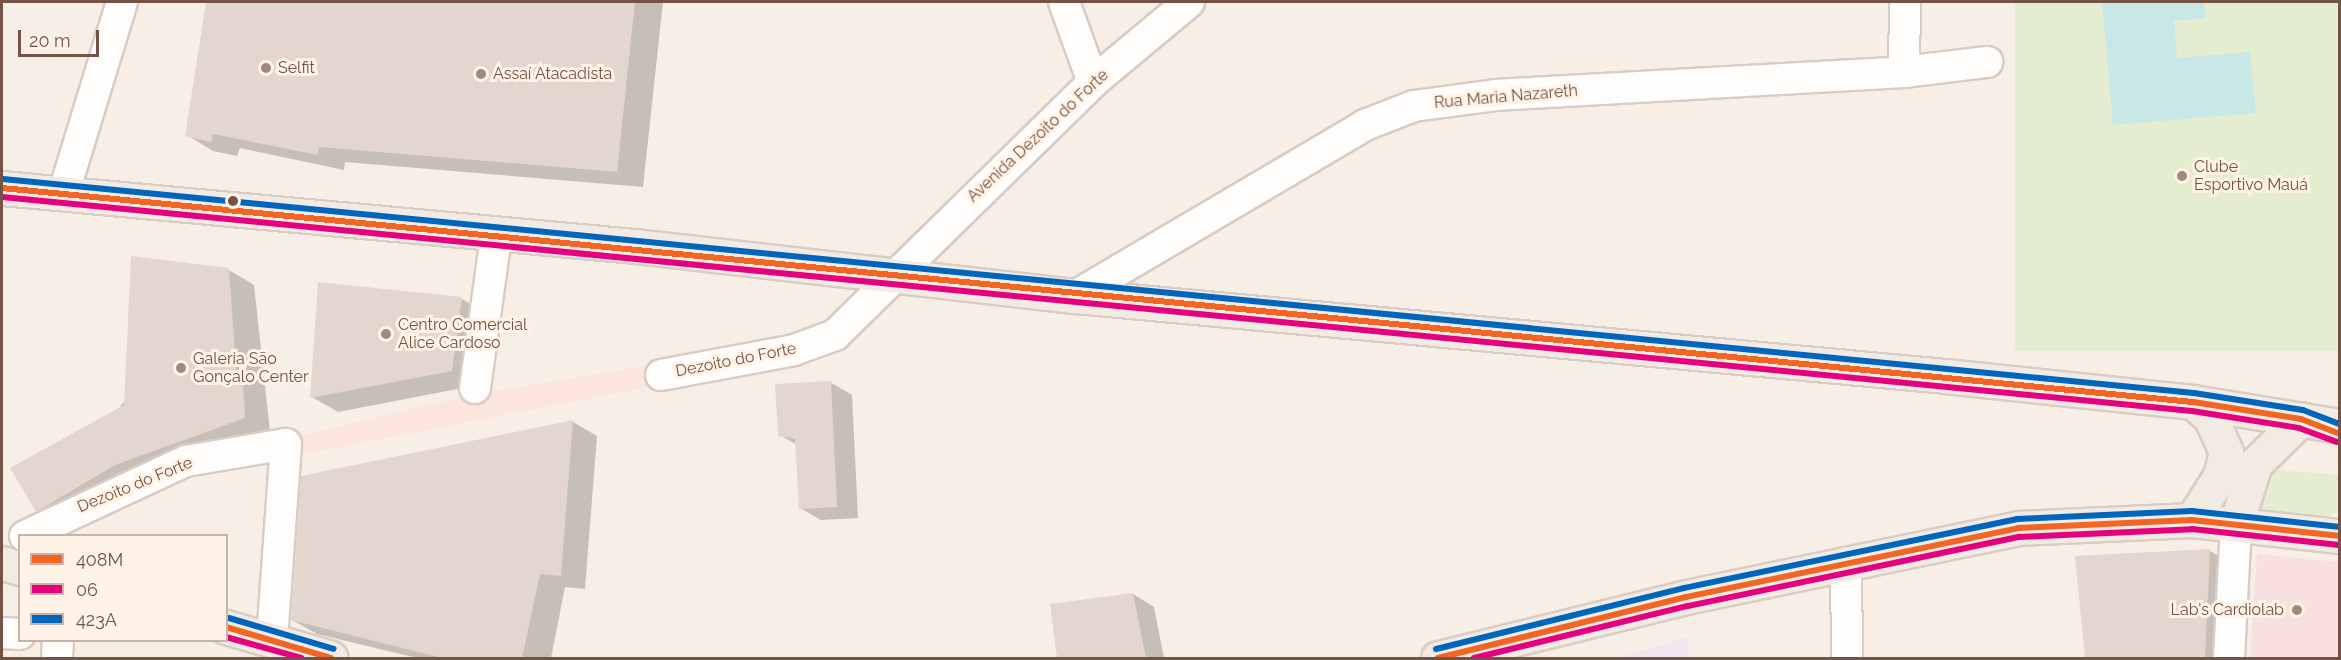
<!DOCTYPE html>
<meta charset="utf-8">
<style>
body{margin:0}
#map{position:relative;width:2341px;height:660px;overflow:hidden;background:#f7efe6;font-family:Raleway,sans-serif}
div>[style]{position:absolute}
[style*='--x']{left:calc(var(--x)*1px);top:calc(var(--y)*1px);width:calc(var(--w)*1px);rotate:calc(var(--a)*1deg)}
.commercial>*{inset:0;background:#fbe5dc}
.education>*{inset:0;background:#f1e5f0}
.medical>*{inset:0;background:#f9e0e0}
.green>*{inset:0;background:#e4edd0;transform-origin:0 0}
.water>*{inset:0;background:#c8e8e7}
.shadow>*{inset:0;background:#0003}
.building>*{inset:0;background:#e3d6ce}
.roads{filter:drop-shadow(2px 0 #d8ccc5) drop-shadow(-2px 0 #d8ccc5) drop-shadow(0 2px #d8ccc5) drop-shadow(0 -2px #d8ccc5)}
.minor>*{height:30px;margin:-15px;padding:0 15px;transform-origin:15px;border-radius:15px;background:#fefdfb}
.major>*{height:33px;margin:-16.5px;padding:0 16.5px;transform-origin:16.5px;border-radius:16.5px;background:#f2ebe3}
.bus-1>*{height:6px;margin:-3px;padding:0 3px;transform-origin:3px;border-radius:3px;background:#f26522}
.bus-2>*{height:6px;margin:-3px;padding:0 3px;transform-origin:3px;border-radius:3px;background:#e5007d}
.bus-3>*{height:6px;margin:-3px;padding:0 3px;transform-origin:3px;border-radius:3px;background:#0065bd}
.dots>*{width:16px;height:16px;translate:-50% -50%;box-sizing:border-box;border:3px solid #fff3e7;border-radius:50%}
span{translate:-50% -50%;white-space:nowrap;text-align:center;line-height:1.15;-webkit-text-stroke:6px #fff3e7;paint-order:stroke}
.poi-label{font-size:16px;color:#755246}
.left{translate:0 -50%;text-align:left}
.right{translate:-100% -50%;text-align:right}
.street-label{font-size:16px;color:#755246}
.frame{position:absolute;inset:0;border:3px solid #755246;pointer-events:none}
.legend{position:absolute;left:18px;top:534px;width:210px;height:108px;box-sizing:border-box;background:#fff3e7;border:2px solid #c8b3a7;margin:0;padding:8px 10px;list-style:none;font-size:18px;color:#755246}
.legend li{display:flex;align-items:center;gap:12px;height:30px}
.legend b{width:30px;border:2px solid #c8b3a7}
.scale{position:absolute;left:18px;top:30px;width:81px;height:27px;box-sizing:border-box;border:3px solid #755246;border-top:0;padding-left:8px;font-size:18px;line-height:21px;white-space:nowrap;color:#755246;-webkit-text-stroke:4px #fff3e7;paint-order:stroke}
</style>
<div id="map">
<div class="commercial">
<div style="clip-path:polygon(650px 365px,655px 386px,294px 456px,290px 438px,470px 395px)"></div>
</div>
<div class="education">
<div style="clip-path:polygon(1689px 637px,1688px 658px,1618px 658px)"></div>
</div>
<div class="medical">
<div style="clip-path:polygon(2257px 554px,2339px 562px,2339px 658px,2250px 658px)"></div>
</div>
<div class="green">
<div style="left:2015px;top:2px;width:324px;height:349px"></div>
<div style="clip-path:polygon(2278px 470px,2339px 475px,2339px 512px,2312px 522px,2256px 510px,2257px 478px)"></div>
</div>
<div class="water">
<div style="clip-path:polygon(2102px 2px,2204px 2px,2205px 18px,2174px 21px,2177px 58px,2250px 52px,2256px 113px,2113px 125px)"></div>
</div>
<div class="shadow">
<div style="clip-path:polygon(208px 2px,663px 2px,643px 187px,345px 162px,344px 170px,240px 148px,237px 156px,213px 151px,187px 135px)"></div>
<div style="clip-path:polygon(229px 270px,254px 285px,270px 432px,62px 526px,37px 511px)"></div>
<div style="clip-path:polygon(319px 284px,462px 299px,488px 314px,478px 385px,338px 412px,312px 397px)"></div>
<div style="clip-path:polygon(830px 382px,852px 395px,858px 518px,821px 520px,800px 508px,797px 445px,780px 435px)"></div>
<div style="clip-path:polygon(573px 422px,597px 436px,585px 589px,565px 587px,551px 658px,417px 658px,317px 634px,292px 620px,302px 478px)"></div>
<div style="clip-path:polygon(2210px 551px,2236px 566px,2232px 658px,2087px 658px,2077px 557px)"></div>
<div style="clip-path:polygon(1133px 594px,1154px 607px,1164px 658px,1058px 658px,1052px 606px)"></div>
</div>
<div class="building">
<div style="clip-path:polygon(206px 2px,635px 2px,617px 172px,319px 147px,318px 155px,213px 134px,211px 142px,185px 136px)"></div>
<div style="clip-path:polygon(131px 256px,229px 268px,237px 382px,243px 383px,245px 418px,115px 465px,36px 512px,10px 468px,124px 405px)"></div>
<div style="clip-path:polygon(318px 282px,462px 297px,452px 371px,310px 398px)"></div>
<div style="clip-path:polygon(831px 381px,837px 507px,799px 509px,795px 439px,778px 436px,775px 384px)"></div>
<div style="clip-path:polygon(573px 420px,561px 576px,540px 574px,522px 658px,442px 658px,291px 620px,301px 476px)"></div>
<div style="clip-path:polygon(2210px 549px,2205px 658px,2085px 658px,2075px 556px)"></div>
<div style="clip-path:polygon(1133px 593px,1146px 658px,1057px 658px,1050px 604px)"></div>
</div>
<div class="roads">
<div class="minor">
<div style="--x:1064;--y:2;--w:85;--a:70.1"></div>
<div style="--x:1904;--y:72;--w:70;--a:-89.2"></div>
<div style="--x:63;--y:195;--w:202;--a:-73"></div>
<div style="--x:1075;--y:296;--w:337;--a:-30.5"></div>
<div style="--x:1365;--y:125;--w:53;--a:-21.2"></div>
<div style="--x:1414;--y:106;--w:82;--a:-7.7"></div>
<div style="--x:1495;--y:95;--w:410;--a:-3.2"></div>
<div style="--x:1904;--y:72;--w:84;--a:-6.9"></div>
<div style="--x:661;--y:375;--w:135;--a:-10.6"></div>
<div style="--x:794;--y:350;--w:44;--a:-20.1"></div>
<div style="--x:835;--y:335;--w:361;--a:-44.4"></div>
<div style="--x:1093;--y:82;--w:125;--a:-39.8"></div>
<div style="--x:475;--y:388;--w:152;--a:-82.1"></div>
<div style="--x:25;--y:536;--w:178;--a:-25"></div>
<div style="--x:186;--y:461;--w:101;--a:-9.6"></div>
<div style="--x:286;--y:444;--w:196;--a:94.1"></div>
<div style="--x:1846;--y:563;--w:95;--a:89.4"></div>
<div style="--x:2;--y:633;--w:18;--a:3"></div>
<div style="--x:57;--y:658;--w:18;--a:-87"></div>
<div style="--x:2229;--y:658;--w:134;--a:-87"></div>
</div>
<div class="major">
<div style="--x:2;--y:188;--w:636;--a:5.24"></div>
<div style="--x:635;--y:246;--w:443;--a:6.5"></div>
<div style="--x:1075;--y:296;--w:874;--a:5.25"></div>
<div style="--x:1945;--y:376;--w:249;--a:6"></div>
<div style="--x:2193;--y:402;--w:149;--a:9.3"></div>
<div style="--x:2192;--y:520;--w:52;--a:-57.5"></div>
<div style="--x:2220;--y:476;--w:25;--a:-76"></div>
<div style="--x:2226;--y:452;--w:37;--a:-114"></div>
<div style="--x:2211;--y:418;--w:24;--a:-138"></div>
<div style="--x:2236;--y:524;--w:63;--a:-72.4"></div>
<div style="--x:2255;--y:464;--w:64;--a:-44.4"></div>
<div style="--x:2;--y:563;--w:19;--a:16"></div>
<div style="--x:226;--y:627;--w:109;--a:16.4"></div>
<div style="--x:1438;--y:658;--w:255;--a:-13.8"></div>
<div style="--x:1686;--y:597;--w:339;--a:-11.7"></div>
<div style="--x:2018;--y:528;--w:174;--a:-2.6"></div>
<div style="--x:2192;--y:520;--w:149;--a:6.2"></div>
</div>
</div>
<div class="bus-1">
<div style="--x:2;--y:188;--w:2201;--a:5.58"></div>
<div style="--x:2193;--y:402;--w:109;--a:8.9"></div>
<div style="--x:2301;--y:419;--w:42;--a:21"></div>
<div style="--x:226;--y:627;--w:109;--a:16.4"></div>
<div style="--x:1438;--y:658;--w:255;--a:-13.8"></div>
<div style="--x:1686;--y:597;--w:339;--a:-11.7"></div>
<div style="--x:2018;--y:528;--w:174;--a:-2.6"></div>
<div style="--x:2192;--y:520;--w:149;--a:6.2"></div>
</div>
<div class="bus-2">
<div style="--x:2;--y:197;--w:2200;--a:5.58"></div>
<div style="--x:2192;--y:411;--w:108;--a:9"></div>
<div style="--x:2299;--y:428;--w:40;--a:20.2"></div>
<div style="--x:226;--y:637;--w:78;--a:15.6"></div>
<div style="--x:1474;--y:658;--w:220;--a:-13.7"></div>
<div style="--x:1688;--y:606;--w:338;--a:-11.8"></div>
<div style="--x:2019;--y:537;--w:173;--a:-2.6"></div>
<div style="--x:2192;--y:529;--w:148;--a:6.2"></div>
</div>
<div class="bus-3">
<div style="--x:3;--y:179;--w:2201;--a:5.58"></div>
<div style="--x:2194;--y:393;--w:110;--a:8.9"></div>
<div style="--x:2303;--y:410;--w:40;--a:21"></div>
<div style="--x:229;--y:618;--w:109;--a:16.4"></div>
<div style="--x:1436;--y:649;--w:255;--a:-13.8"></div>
<div style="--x:1684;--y:588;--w:340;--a:-11.7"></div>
<div style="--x:2017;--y:519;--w:175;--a:-2.6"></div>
<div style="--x:2192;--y:511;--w:149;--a:6.2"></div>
</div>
<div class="dots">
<div style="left:266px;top:68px;background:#a2897e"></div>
<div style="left:481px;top:74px;background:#a2897e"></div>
<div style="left:2182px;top:176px;background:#a2897e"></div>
<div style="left:233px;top:201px;background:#755246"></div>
<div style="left:386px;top:334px;background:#a2897e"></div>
<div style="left:181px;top:368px;background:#a2897e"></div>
<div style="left:2297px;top:610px;background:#a2897e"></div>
</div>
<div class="poi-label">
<span class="left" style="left:278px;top:68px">Selfit</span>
<span class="left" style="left:493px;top:74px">Assaí Atacadista</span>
<span class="left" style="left:2194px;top:176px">Clube<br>Esportivo Mauá</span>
<span class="left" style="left:398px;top:334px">Centro Comercial<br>Alice Cardoso</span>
<span class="left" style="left:193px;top:368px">Galeria São<br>Gonçalo Center</span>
<span class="right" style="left:2284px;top:610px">Lab's Cardiolab</span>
</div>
<div class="street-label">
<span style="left:1506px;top:97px;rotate:-5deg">Rua Maria Nazareth</span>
<span style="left:1038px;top:136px;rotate:-43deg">Avenida Dezoito do Forte</span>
<span style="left:736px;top:360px;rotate:-11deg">Dezoito do Forte</span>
<span style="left:135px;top:485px;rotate:-22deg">Dezoito do Forte</span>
</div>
<div class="frame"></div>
<ul class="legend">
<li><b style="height:8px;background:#f26522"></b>408M</li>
<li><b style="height:8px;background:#e5007d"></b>06</li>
<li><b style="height:8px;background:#0065bd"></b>423A</li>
</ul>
<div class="scale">20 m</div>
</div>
